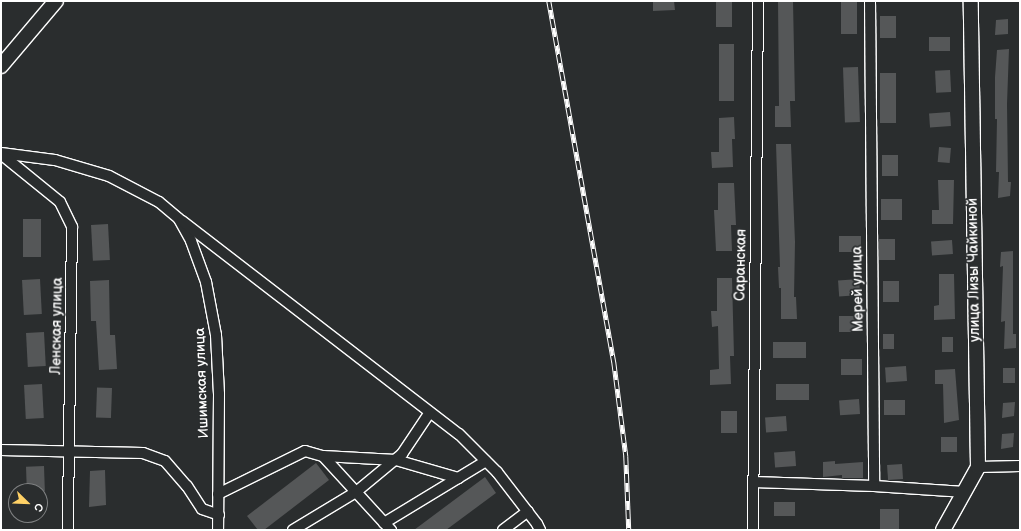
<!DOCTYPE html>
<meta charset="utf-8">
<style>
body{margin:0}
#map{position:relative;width:1021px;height:531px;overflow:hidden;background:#2a2d2e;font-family:"Balsamiq Sans",sans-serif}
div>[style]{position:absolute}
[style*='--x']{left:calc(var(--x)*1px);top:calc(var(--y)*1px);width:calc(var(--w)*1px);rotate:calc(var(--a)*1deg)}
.building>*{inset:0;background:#555758;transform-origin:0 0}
.roads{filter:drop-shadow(1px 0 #fff) drop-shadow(-1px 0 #fff) drop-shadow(0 1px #fff) drop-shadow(0 -1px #fff)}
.street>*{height:10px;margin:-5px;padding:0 5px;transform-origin:5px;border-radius:5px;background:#2a2d2e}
.secondary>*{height:14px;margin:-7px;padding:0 7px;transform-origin:7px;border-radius:7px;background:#2a2d2e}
.rail>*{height:4.5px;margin-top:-2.25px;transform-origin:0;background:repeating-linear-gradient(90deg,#2a2d2e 0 9px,#fff 0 18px);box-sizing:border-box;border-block:1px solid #fff}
span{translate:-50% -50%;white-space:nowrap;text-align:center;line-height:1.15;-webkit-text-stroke:3.5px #2a2d2e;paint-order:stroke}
.street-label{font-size:14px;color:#fff}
.frame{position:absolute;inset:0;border:2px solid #fff;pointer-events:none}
.north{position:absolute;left:8px;top:483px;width:40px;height:40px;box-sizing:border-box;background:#2a2d2e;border:1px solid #7f8182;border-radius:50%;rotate:113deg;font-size:11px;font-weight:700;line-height:16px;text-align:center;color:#fff}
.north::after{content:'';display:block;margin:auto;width:14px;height:18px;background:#ffd166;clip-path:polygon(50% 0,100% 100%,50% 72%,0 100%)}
</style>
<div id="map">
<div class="building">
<div style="clip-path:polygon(653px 1px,674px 1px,675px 10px,653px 11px)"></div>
<div style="left:716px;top:1px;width:16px;height:26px"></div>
<div style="clip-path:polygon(778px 1px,793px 1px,795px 101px,790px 101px,791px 127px,775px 127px,775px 106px,779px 106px)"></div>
<div style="left:841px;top:1px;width:16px;height:33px"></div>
<div style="left:880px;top:16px;width:16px;height:22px"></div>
<div style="clip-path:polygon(1008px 19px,1008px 34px,995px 35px,996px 20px)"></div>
<div style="left:950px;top:37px;width:14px;height:21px;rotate:90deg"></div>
<div style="left:719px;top:44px;width:15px;height:57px"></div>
<div style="clip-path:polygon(1009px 49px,1007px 104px,1008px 182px,1011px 182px,1010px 196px,998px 198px,999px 172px,996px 172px,997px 119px,995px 119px,995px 77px,997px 50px)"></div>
<div style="left:858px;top:67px;width:55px;height:15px;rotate:88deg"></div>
<div style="left:950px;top:70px;width:22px;height:15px;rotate:87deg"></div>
<div style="left:880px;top:73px;width:16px;height:50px"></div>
<div style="left:950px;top:112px;width:14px;height:21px;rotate:86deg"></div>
<div style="clip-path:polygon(734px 117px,735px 139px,732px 139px,733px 167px,712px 168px,711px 152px,719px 152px,719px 118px)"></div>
<div style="clip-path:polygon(776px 144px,791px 144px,795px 242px,794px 297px,796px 297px,797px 319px,781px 319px,781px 288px,779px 288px,778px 267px,780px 267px)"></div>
<div style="left:939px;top:147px;width:12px;height:15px;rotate:5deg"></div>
<div style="left:882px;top:155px;width:16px;height:21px"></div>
<div style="clip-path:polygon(938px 180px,954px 180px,953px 224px,932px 224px,932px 210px,939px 210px)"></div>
<div style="clip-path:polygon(718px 183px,734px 183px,736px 225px,731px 225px,732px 251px,716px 251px,714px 210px,718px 210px)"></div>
<div style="left:881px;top:199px;width:21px;height:21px"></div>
<div style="left:41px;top:219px;width:38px;height:18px;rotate:90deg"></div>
<div style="left:108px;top:224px;width:36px;height:17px;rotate:87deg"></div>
<div style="left:861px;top:236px;width:16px;height:22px;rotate:90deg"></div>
<div style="left:879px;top:239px;width:16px;height:21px"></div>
<div style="left:952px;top:240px;width:14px;height:21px;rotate:86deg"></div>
<div style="clip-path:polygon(1013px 251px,1013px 334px,1016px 334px,1016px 348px,1004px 349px,1005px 321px,1001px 322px,1003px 266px,1000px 267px,1001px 252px)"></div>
<div style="clip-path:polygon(939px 274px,954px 274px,955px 319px,934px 320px,934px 306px,939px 305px)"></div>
<div style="clip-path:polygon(717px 278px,732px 278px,734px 356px,730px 356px,731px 384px,710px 385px,710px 370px,719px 369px,718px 326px,712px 327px,711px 311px,717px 311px)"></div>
<div style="left:40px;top:279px;width:35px;height:18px;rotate:87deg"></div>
<div style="left:859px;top:279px;width:16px;height:21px;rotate:86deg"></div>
<div style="clip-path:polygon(109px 280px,110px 335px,115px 335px,117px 369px,99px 370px,96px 321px,91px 321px,90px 281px)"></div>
<div style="left:883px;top:281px;width:16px;height:21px"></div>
<div style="left:861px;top:316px;width:16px;height:22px;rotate:90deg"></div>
<div style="left:44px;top:332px;width:34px;height:18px;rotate:87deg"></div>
<div style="left:883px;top:334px;width:11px;height:15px"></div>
<div style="left:942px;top:337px;width:11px;height:15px"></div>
<div style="left:773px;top:342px;width:33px;height:16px"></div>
<div style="left:862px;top:359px;width:16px;height:21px;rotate:90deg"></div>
<div style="left:906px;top:366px;width:15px;height:21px;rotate:86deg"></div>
<div style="left:1003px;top:368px;width:12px;height:15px"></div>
<div style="clip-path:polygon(955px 369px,959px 420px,944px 423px,943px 384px,935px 384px,935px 370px)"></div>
<div style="left:42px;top:384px;width:34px;height:18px;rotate:87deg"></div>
<div style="left:776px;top:384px;width:33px;height:16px"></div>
<div style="left:112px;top:388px;width:30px;height:15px;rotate:92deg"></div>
<div style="left:859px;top:399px;width:15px;height:20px;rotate:86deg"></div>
<div style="left:905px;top:400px;width:15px;height:21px;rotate:90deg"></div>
<div style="clip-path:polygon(1015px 402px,1014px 416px,1002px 418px,1003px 403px)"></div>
<div style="left:721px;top:411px;width:16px;height:22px"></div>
<div style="left:786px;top:416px;width:15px;height:21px;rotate:86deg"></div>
<div style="clip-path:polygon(1014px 433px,1013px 447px,1001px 449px,1002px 434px)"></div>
<div style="left:957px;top:437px;width:15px;height:16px;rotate:90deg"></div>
<div style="left:795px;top:451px;width:15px;height:21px;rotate:86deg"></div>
<div style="clip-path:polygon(835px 461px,835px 464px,863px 462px,863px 478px,842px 478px,842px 475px,823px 477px,823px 462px)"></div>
<div style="clip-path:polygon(316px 463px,329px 480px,264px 530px,258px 530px,247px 516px)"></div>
<div style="left:902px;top:464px;width:15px;height:15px;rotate:86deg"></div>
<div style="left:44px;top:466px;width:25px;height:18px;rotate:88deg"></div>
<div style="clip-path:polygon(105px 470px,106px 505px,89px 507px,90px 471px)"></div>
<div style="clip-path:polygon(485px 477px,496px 493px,446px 530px,414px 530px)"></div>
<div style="left:795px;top:502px;width:14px;height:21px;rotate:90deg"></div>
<div style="left:880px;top:509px;width:19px;height:21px"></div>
</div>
<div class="roads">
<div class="street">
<div style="--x:870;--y:1;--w:485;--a:89.5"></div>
<div style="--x:874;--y:486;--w:91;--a:3.8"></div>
<div style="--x:1;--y:153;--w:54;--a:7.4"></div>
<div style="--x:55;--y:160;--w:56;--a:16.5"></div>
<div style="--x:109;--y:176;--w:56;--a:27.5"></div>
<div style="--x:159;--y:202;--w:26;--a:40"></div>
<div style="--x:179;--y:219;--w:25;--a:61"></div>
<div style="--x:191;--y:241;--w:44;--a:69.9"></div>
<div style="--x:206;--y:282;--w:54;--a:79.3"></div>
<div style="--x:216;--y:335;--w:59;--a:87.1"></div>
<div style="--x:219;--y:394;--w:136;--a:90.4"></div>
<div style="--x:1;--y:154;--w:76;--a:39.1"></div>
<div style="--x:60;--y:202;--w:28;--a:64"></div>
<div style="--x:72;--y:227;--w:303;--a:90.8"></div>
<div style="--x:182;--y:221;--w:349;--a:37.6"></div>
<div style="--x:459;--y:434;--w:54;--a:45"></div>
<div style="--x:497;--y:472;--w:66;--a:52.4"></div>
<div style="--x:537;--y:524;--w:7;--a:63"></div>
<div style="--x:1;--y:450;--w:142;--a:1.2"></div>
<div style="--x:143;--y:453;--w:23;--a:20"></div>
<div style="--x:165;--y:461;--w:33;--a:49"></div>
<div style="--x:187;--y:486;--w:27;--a:57"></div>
<div style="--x:202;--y:509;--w:18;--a:19"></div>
<div style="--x:323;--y:456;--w:73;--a:3.1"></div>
<div style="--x:396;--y:460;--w:65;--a:16.2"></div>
<div style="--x:978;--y:467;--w:42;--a:-1.4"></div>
<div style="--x:753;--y:482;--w:121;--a:1.9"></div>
<div style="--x:218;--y:494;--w:97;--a:-26.3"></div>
<div style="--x:305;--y:451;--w:19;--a:16"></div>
<div style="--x:323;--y:456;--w:49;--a:47.5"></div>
<div style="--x:356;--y:492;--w:60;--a:-39.6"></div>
<div style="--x:402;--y:454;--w:50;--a:-56.3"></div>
<div style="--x:384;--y:523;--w:119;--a:-31.3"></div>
<div style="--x:293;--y:530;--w:74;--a:-31.1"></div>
<div style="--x:356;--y:492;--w:52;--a:47.4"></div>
<div style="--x:503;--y:530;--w:31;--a:-37"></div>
<div style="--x:753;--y:530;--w:529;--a:-89.46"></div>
</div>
<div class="secondary">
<div style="--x:1;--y:66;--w:85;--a:-49.8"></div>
<div style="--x:943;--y:530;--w:72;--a:-60.9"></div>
<div style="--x:978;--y:467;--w:466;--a:-90.9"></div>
</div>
</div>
<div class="rail">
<div style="--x:549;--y:1;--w:367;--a:79.8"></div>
<div style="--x:614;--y:362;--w:95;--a:82.7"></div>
<div style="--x:626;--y:456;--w:74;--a:87.7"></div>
</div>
<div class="street-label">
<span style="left:741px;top:265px;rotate:-89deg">Саранская</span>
<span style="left:974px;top:270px;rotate:-91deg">улица Лизы Чайкиной</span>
<span style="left:858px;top:289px;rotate:-91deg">Мерей улица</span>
<span style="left:57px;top:326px;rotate:-89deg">Ленская улица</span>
<span style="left:202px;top:383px;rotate:-92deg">Ишимская улица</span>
</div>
<div class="frame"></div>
<div class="north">С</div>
</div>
